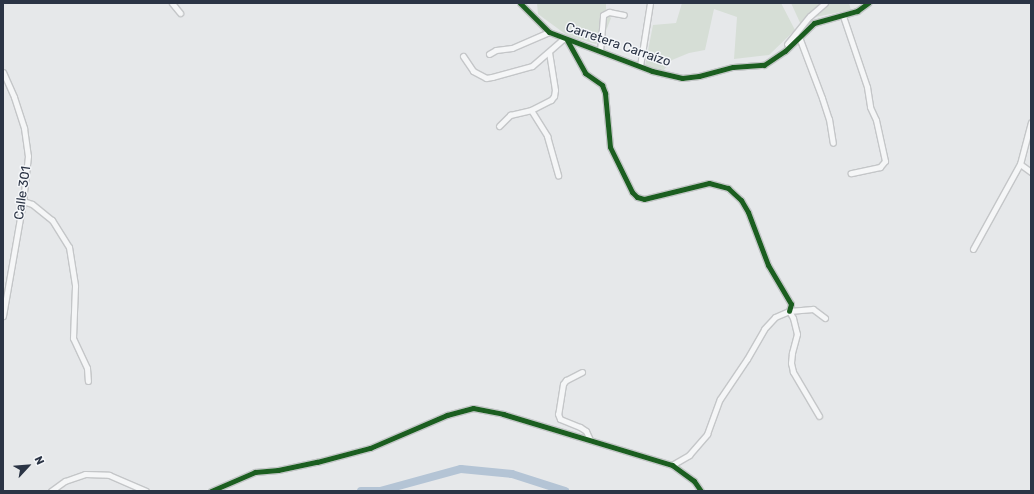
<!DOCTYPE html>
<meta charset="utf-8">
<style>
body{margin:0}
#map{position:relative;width:1034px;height:494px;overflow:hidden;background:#e6e8ea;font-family:Rubik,sans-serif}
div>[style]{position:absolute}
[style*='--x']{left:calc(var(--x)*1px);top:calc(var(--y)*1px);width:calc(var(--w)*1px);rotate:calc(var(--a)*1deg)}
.green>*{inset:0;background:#d6ded6}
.river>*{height:8px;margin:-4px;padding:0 4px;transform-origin:4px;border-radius:4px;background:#b4c4d5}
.roads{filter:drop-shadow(1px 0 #c4c6c8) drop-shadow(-1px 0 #c4c6c8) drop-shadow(0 1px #c4c6c8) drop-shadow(0 -1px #c4c6c8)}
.minor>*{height:5px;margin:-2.5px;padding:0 2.5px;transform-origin:2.5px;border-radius:2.5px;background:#f5f6f7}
.cycleway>*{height:5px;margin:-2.5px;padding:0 2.5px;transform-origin:2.5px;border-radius:2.5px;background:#1b5e20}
span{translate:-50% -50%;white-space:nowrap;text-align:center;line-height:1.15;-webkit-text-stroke:3px #f4f6f9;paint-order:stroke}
.street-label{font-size:13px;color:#2b3445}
.frame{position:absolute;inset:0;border:4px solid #2b3445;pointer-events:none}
.north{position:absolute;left:8px;top:446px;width:40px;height:40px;-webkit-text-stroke:3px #f4f6f9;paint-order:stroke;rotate:64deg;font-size:11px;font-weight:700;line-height:16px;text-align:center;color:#2b3445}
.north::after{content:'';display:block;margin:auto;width:14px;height:18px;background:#2b3445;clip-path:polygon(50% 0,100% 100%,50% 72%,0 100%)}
</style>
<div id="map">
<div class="green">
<div style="clip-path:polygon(537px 3px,606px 3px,606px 13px,611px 18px,604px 36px,596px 44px,568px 36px,538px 14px)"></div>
<div style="clip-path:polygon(682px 3px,781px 3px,795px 30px,769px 55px,734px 59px,737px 17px,714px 9px,705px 50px,689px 53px,672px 60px,663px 71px,645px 66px,653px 25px,676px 23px)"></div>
<div style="clip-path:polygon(791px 3px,849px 3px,851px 10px,815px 17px,802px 27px)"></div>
</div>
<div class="river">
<div style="--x:361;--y:491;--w:19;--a:0"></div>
<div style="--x:380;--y:491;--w:84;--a:-15.2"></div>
<div style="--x:461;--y:469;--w:51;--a:5.6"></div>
<div style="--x:512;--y:474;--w:56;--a:17.8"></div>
</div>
<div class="roads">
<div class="minor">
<div style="--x:172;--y:3;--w:13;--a:51"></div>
<div style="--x:520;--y:3;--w:41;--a:45"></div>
<div style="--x:549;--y:32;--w:110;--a:20.7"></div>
<div style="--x:652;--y:71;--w:31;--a:13"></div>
<div style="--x:682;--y:78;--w:17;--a:-7"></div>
<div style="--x:699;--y:76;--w:35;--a:-15"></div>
<div style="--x:733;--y:67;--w:31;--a:-4"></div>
<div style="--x:764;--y:65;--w:25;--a:-34"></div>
<div style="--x:785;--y:51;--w:40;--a:-44"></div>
<div style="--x:814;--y:23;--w:45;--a:-15.6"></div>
<div style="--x:857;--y:11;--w:14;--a:-36"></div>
<div style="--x:843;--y:16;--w:75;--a:71.3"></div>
<div style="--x:867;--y:87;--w:20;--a:81"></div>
<div style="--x:870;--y:107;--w:14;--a:65"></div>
<div style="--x:876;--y:120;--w:42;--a:77.6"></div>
<div style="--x:885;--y:161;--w:8;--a:130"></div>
<div style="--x:880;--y:167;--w:30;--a:168"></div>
<div style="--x:799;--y:37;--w:65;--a:69.3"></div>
<div style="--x:822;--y:98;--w:22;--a:72"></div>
<div style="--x:829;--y:119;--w:24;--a:81"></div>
<div style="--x:567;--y:40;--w:38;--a:61"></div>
<div style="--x:585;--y:73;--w:21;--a:35"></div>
<div style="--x:602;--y:85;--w:9;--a:69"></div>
<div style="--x:605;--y:93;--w:54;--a:84.7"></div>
<div style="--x:610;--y:147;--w:50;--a:63.9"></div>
<div style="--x:632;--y:192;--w:7;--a:45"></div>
<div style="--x:637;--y:197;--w:7;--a:16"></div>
<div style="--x:644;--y:199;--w:67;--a:-13.8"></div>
<div style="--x:709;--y:183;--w:20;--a:15"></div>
<div style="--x:728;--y:188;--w:18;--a:43"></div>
<div style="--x:741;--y:200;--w:14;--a:60"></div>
<div style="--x:748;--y:212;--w:57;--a:69.3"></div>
<div style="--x:768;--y:265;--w:45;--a:59.5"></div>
<div style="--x:791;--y:304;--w:7;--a:106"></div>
<div style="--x:787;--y:44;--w:36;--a:-51"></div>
<div style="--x:810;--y:16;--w:20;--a:-41"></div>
<div style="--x:600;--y:51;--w:36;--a:-85"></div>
<div style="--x:603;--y:15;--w:7;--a:-27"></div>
<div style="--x:609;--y:12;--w:15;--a:11"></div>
<div style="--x:489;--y:54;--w:8;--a:-30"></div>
<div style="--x:496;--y:50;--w:16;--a:-7"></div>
<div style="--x:512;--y:48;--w:40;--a:-23.4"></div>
<div style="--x:463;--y:56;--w:18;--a:56"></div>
<div style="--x:473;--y:71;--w:15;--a:28"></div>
<div style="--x:486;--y:78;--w:6;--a:-9"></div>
<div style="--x:492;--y:77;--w:41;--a:-15.4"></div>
<div style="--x:532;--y:66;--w:41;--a:-41.1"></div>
<div style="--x:640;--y:66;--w:64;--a:-81"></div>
<div style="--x:3;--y:72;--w:27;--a:66"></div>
<div style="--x:14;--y:97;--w:33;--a:72"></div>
<div style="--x:24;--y:128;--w:28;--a:82"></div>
<div style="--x:28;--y:156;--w:45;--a:96.3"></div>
<div style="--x:23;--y:201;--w:117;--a:99.9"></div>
<div style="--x:531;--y:110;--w:31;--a:58"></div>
<div style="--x:547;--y:136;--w:41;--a:74.2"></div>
<div style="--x:499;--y:126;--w:16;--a:-45"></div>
<div style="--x:510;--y:115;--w:22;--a:-13"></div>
<div style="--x:531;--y:110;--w:22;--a:-27"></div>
<div style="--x:551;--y:100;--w:5;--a:-53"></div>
<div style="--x:554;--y:96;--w:6;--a:-81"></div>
<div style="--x:555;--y:90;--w:38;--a:-99"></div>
<div style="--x:1020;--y:164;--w:14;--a:36"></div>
<div style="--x:23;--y:201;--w:9;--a:18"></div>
<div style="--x:32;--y:204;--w:26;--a:39"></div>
<div style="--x:52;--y:220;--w:32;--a:58"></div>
<div style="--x:69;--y:247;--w:39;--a:81"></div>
<div style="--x:75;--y:286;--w:52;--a:92.2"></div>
<div style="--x:73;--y:338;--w:33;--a:65"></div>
<div style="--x:87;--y:368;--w:13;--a:86"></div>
<div style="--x:973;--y:249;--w:97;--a:-61.1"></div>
<div style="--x:1020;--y:164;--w:43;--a:-75.3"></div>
<div style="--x:789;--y:311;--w:8;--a:60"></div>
<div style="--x:793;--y:318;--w:16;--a:76"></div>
<div style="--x:797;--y:334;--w:20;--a:105"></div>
<div style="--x:792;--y:353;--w:10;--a:96"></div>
<div style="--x:791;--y:363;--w:9;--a:77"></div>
<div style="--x:793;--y:372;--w:51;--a:59.4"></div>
<div style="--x:582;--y:372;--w:18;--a:153"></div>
<div style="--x:566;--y:380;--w:5;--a:127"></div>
<div style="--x:563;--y:384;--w:30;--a:99"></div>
<div style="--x:558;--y:414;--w:5;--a:68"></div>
<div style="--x:560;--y:419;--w:22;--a:22"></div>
<div style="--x:580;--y:427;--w:7;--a:34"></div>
<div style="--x:586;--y:431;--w:10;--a:66"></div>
<div style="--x:672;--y:465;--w:20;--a:-30"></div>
<div style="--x:689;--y:455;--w:28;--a:-49"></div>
<div style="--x:707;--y:434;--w:37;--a:-70"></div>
<div style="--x:720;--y:399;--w:48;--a:-56"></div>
<div style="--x:747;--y:359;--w:34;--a:-60"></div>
<div style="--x:764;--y:329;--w:16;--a:-47"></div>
<div style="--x:775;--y:317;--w:15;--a:-23"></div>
<div style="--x:789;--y:311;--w:24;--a:-5"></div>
<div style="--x:813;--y:309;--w:15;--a:37"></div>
<div style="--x:51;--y:491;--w:17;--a:-36"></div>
<div style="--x:65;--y:481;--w:21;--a:-19"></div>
<div style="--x:85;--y:474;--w:24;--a:2"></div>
<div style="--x:109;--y:475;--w:40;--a:23.4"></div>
<div style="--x:211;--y:491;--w:48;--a:-23.4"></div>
<div style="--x:255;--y:472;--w:23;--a:-5"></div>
<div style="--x:278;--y:470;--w:40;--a:-12"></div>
<div style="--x:317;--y:462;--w:55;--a:-14.8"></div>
<div style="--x:370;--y:448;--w:84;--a:-23.2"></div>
<div style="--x:447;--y:415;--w:27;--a:-15"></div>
<div style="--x:473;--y:408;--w:31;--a:11"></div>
<div style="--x:503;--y:414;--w:177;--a:16.8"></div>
<div style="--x:672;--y:465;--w:27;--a:36"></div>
<div style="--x:694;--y:481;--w:12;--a:55"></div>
</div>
</div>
<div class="cycleway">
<div style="--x:520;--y:3;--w:41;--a:45"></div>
<div style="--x:549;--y:32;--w:110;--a:20.7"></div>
<div style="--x:652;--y:71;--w:31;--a:13"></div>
<div style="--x:682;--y:78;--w:17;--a:-7"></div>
<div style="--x:699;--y:76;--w:35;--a:-15"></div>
<div style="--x:733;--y:67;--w:31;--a:-4"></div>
<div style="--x:764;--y:65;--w:25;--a:-34"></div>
<div style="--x:785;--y:51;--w:40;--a:-44"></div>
<div style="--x:814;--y:23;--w:45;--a:-15.6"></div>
<div style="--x:857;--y:11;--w:14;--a:-36"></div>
<div style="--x:567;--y:40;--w:38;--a:61"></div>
<div style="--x:585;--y:73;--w:21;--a:35"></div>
<div style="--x:602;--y:85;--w:9;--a:69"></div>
<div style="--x:605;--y:93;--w:54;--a:84.7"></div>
<div style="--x:610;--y:147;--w:50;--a:63.9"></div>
<div style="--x:632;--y:192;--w:7;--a:45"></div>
<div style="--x:637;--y:197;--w:7;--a:16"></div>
<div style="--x:644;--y:199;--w:67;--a:-13.8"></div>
<div style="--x:709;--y:183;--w:20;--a:15"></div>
<div style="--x:728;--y:188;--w:18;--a:43"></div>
<div style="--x:741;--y:200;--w:14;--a:60"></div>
<div style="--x:748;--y:212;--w:57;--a:69.3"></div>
<div style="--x:768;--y:265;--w:45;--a:59.5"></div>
<div style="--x:791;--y:304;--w:7;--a:106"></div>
<div style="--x:211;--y:491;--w:48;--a:-23.4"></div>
<div style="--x:255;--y:472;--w:23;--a:-5"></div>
<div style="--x:278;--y:470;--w:40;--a:-12"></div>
<div style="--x:317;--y:462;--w:55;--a:-14.8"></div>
<div style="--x:370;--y:448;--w:84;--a:-23.2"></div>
<div style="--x:447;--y:415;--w:27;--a:-15"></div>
<div style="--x:473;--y:408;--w:31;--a:11"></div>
<div style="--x:503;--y:414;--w:177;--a:16.8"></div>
<div style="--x:672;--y:465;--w:27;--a:36"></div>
<div style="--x:694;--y:481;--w:12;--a:55"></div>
</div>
<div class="street-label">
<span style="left:618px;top:45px;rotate:19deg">Carretera Carraízo</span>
<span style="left:23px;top:193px;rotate:-82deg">Calle 301</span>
</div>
<div class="frame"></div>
<div class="north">N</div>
</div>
